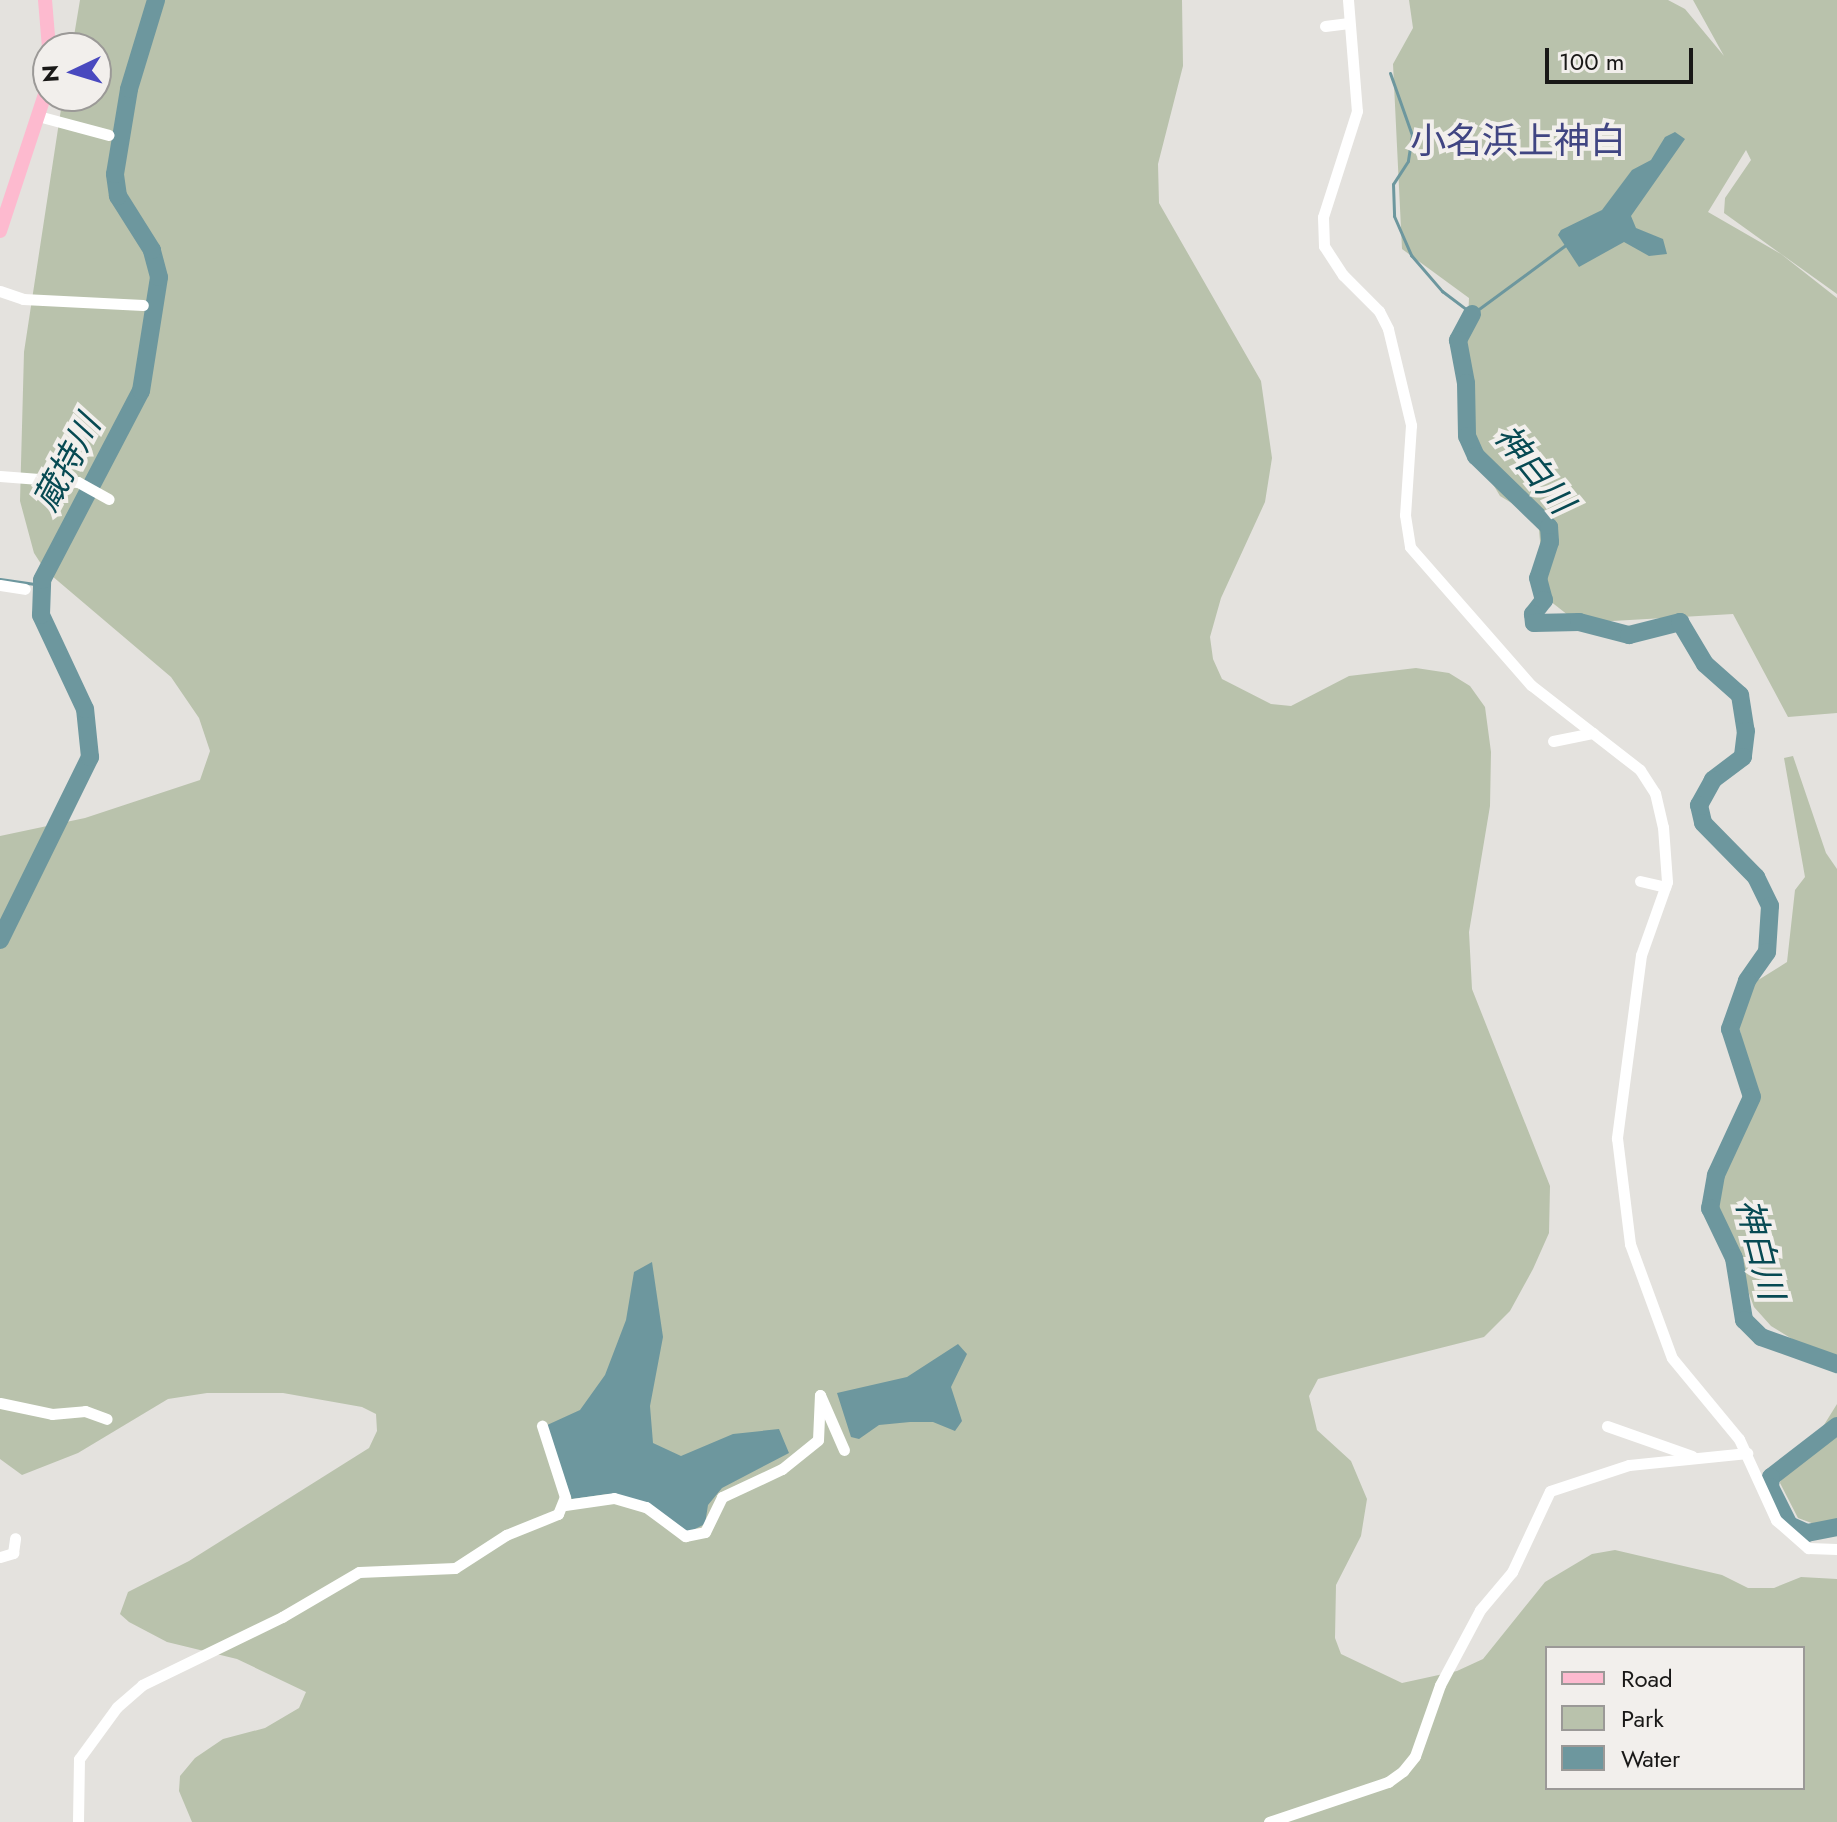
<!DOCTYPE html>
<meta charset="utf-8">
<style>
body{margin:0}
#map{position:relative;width:1837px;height:1822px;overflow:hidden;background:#e4e2de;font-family:Jost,"Noto Sans JP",sans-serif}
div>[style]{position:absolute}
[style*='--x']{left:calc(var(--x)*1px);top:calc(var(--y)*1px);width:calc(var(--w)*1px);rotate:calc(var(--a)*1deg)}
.green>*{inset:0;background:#b9c2ac}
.water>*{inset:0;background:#6d979e}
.stream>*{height:3px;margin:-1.5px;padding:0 1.5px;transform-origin:1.5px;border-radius:1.5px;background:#6d979e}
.river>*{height:18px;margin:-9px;padding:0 9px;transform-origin:9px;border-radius:9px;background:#6d979e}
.minor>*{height:11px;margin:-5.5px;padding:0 5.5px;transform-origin:5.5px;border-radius:5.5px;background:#fff}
.major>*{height:14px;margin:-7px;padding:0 7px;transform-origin:7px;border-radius:7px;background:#fdbacf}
span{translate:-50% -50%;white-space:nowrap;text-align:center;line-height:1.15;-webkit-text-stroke:8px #f2efec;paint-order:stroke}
.water-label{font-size:34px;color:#074a53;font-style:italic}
.quarter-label{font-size:36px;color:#404582}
.legend{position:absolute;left:1545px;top:1646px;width:260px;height:144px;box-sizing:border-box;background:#f2efec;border:2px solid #9b9997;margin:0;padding:10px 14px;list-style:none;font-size:24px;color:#191817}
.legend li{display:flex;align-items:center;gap:16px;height:40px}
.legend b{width:40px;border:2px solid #9b9997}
.north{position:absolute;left:32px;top:32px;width:80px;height:80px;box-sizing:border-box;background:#f2efec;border:2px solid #9b9997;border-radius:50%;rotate:266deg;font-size:22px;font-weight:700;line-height:32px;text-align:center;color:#191817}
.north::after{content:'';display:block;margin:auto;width:28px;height:36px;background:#4949bf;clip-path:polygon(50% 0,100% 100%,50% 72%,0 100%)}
.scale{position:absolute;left:1545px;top:48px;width:148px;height:36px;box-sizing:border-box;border:4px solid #191817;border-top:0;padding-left:10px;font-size:24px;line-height:28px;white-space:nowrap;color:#191817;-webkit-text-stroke:6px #f2efec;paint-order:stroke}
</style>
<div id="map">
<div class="green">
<div style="clip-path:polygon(evenodd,80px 0,1182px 0,1183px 66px,1158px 164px,1159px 203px,1261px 381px,1272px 458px,1265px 502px,1221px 598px,1210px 637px,1213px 659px,1222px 679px,1271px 704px,1291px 706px,1349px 676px,1416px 668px,1449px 673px,1470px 686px,1485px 707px,1491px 752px,1490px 806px,1469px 932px,1472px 989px,1550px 1186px,1549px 1233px,1533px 1269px,1510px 1311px,1484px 1337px,1318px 1379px,1309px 1396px,1317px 1430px,1351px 1461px,1367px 1499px,1361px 1536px,1336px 1585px,1335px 1638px,1341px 1654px,1402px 1683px,1457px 1671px,1483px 1659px,1545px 1582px,1592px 1554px,1615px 1550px,1722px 1575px,1748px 1588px,1774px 1588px,1801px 1577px,1837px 1579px,1837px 1822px,192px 1822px,179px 1791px,180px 1776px,195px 1758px,223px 1739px,265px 1728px,299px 1708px,306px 1692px,237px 1659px,167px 1642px,129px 1622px,120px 1614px,128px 1592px,189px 1561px,369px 1448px,377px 1431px,376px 1414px,362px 1407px,283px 1393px,207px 1393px,168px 1399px,78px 1453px,22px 1475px,0 1459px,0 836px,85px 818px,200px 780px,210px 751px,199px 718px,171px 677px,45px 570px,34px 553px,20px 501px,24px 352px,63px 96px,96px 96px,96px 48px,72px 48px,80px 0,1547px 1648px,1803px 1648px,1803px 1788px,1547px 1788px,1547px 1648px)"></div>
<div style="clip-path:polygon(1409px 0,1668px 0,1685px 9px,1724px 56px,1693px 0,1837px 0,1837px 294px,1724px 213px,1725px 198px,1751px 160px,1746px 150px,1708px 212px,1781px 254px,1837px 298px,1837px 713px,1788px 717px,1733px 614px,1578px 623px,1545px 597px,1538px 519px,1500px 496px,1463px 434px,1469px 298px,1402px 249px,1393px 64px,1413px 28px)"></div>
<div style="clip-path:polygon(1793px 756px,1826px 853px,1837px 869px,1837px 1367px,1771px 1326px,1754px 1307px,1709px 1186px,1732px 1144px,1751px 1081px,1739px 1026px,1755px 982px,1787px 962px,1795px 890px,1805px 877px,1784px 758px)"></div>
<div style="clip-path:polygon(1837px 1404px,1837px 1525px,1825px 1528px,1798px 1518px,1780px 1483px,1783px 1467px,1814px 1441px)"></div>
</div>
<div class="water">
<div style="clip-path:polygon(1675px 132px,1685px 139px,1631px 216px,1636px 228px,1663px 239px,1667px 254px,1649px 256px,1624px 242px,1579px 267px,1558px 235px,1561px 230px,1602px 210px,1632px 170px,1651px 160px,1665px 137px)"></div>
<div style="clip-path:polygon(652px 1262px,663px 1337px,650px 1406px,653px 1443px,681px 1456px,733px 1434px,779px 1429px,789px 1453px,722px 1488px,708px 1505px,705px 1524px,689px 1532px,608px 1494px,572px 1499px,545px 1432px,545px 1426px,580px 1410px,605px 1375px,626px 1320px,634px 1272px)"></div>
<div style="clip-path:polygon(958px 1344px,967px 1354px,951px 1387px,962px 1421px,955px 1431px,933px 1422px,910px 1422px,879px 1425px,859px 1439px,851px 1437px,837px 1393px,907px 1377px)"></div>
</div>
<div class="stream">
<div style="--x:1390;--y:73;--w:66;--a:70.5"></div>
<div style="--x:1412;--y:135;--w:26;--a:99"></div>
<div style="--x:1408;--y:161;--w:27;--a:123"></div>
<div style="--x:1393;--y:184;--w:32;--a:88"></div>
<div style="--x:1394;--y:216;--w:43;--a:66.4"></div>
<div style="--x:1411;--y:255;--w:48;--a:49.3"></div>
<div style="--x:1442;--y:291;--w:38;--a:37"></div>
<div style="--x:1472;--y:314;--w:118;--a:-36.4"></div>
<div style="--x:0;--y:579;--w:42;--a:8.1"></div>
</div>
<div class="river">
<div style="--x:1472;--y:314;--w:30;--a:118"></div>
<div style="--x:1458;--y:340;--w:44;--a:79.5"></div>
<div style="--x:1466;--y:383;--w:53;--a:88.9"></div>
<div style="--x:1467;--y:436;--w:22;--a:66"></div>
<div style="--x:1476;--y:456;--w:102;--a:44.2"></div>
<div style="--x:1549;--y:527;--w:15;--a:86"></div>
<div style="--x:1550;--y:542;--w:38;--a:108"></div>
<div style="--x:1538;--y:578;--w:23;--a:75"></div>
<div style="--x:1544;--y:600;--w:18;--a:128"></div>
<div style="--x:1533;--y:614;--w:9;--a:84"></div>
<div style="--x:1534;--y:623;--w:45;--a:-1.3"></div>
<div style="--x:1579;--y:622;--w:52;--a:14.6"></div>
<div style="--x:1629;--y:635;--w:53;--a:-14.3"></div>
<div style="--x:1680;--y:622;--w:49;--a:59.2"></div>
<div style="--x:1705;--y:664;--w:47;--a:41.5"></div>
<div style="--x:1740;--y:695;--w:36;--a:81"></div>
<div style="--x:1746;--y:731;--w:26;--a:97"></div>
<div style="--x:1743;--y:757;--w:38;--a:143"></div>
<div style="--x:1713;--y:780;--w:29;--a:119"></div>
<div style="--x:1699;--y:805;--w:18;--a:77"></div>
<div style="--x:1703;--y:823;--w:76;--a:45.5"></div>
<div style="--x:1756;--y:877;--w:32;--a:64"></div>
<div style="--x:1770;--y:906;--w:46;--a:93.7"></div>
<div style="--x:1767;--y:952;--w:35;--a:125"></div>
<div style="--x:1747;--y:981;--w:51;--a:109.5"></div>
<div style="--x:1730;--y:1029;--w:71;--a:72.1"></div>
<div style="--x:1752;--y:1097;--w:86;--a:114.8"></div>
<div style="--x:1716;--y:1175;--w:34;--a:100"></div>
<div style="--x:1710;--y:1208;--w:55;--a:64.4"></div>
<div style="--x:1734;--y:1258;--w:63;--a:80.8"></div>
<div style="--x:1744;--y:1320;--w:24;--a:45"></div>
<div style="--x:1761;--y:1337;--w:81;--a:19.6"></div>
<div style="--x:0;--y:940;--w:204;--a:-63.8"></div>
<div style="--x:90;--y:757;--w:48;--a:-95.9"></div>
<div style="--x:85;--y:709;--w:104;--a:-115.1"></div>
<div style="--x:41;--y:615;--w:35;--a:-88"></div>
<div style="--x:42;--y:580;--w:213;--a:-62.4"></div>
<div style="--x:141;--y:391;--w:115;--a:-81"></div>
<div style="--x:159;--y:277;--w:28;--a:-105"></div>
<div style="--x:152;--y:250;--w:64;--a:-122.2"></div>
<div style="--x:118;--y:196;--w:22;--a:-98"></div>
<div style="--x:115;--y:174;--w:86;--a:-80.6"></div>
<div style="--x:129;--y:89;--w:93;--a:-73.1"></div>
<div style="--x:1837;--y:1426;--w:83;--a:142.3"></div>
<div style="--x:1771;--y:1477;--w:10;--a:96"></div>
<div style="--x:1770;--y:1487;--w:42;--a:63.4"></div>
<div style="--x:1789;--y:1525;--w:20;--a:24"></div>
<div style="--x:1807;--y:1533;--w:31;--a:-11"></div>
</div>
<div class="minor">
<div style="--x:1348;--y:0;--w:111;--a:85.4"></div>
<div style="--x:1357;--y:111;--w:111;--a:107.8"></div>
<div style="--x:1323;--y:217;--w:29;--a:88"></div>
<div style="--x:1324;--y:246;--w:35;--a:57"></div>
<div style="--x:1343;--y:275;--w:51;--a:45"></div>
<div style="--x:1379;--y:311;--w:20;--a:63"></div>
<div style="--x:1388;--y:329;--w:99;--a:76.5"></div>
<div style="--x:1411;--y:425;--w:90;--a:93.8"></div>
<div style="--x:1405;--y:515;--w:32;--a:81"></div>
<div style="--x:1410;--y:547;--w:184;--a:48.8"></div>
<div style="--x:1531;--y:685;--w:138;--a:37.9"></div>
<div style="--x:1640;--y:770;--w:27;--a:57"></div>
<div style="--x:1655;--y:793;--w:35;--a:77"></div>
<div style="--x:1663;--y:827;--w:55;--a:85.8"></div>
<div style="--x:1667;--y:882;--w:77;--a:109.6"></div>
<div style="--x:1641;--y:955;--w:185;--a:97.5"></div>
<div style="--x:1617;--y:1138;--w:107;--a:83"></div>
<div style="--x:1630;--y:1244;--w:121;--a:69.8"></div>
<div style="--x:1672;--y:1358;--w:105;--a:50.4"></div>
<div style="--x:1739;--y:1439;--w:89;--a:65.4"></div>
<div style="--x:1776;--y:1520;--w:43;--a:41.2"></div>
<div style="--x:1808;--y:1548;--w:29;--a:2"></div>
<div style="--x:1325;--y:26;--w:24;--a:-7"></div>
<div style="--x:38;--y:116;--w:73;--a:15"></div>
<div style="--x:0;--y:291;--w:24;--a:19"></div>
<div style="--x:23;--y:299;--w:120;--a:2.9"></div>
<div style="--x:0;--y:476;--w:78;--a:4.4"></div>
<div style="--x:78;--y:482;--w:35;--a:29"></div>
<div style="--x:0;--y:585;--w:25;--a:9"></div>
<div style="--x:1553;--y:741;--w:41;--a:-11.3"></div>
<div style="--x:1640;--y:881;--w:26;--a:13"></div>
<div style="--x:0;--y:1403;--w:53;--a:11.9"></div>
<div style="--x:52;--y:1414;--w:33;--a:-5"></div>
<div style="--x:85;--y:1411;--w:23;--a:20"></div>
<div style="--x:1607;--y:1426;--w:90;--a:19.4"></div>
<div style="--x:565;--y:1505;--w:49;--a:-8.1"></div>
<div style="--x:614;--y:1498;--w:33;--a:16"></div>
<div style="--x:646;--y:1507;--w:49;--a:36.6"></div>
<div style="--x:685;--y:1536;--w:20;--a:-11"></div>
<div style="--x:705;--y:1532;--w:39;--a:-64"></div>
<div style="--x:722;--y:1497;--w:66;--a:-25"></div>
<div style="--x:782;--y:1469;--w:46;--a:-38.9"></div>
<div style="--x:818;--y:1440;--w:45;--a:-87.5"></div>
<div style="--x:820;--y:1395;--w:60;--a:66.4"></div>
<div style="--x:0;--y:1557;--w:14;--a:-17"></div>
<div style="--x:13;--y:1553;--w:15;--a:-82"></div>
<div style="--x:78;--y:1822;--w:63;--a:-89.1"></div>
<div style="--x:79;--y:1759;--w:64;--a:-53.8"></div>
<div style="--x:117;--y:1707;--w:33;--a:-41"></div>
<div style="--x:142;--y:1685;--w:156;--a:-25.9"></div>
<div style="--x:282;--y:1617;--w:89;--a:-30.3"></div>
<div style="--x:359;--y:1572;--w:96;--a:-2.4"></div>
<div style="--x:455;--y:1568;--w:61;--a:-32.9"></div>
<div style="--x:506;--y:1535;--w:56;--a:-22"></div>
<div style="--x:558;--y:1514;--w:18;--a:-68"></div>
<div style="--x:565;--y:1497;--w:75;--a:-107.9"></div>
<div style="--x:1269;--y:1822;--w:126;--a:-18.6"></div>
<div style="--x:1388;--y:1782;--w:19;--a:-36"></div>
<div style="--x:1403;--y:1771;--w:19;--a:-51"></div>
<div style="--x:1415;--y:1756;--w:75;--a:-70.6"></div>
<div style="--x:1440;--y:1685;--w:85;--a:-61.9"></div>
<div style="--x:1480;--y:1610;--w:50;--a:-49.9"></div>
<div style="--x:1512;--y:1572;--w:89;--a:-64.9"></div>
<div style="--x:1550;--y:1491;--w:83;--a:-18.2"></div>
<div style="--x:1629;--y:1465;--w:119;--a:-5.8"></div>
</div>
<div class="major">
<div style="--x:45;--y:0;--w:48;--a:85.2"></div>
<div style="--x:0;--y:231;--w:147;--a:-71.8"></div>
<div style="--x:46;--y:91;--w:27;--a:-86"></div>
</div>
<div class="water-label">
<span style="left:67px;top:463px;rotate:-62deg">蔵持川</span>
<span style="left:1534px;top:469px;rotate:51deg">神白川</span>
<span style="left:1760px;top:1249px;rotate:76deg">神白川</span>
</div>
<div class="quarter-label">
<span style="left:1518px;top:141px">小名浜上神白</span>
</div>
<ul class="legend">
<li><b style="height:10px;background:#fdbacf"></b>Road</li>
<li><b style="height:22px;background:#b9c2ac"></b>Park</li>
<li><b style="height:22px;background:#6d979e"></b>Water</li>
</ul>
<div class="north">N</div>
<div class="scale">100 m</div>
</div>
